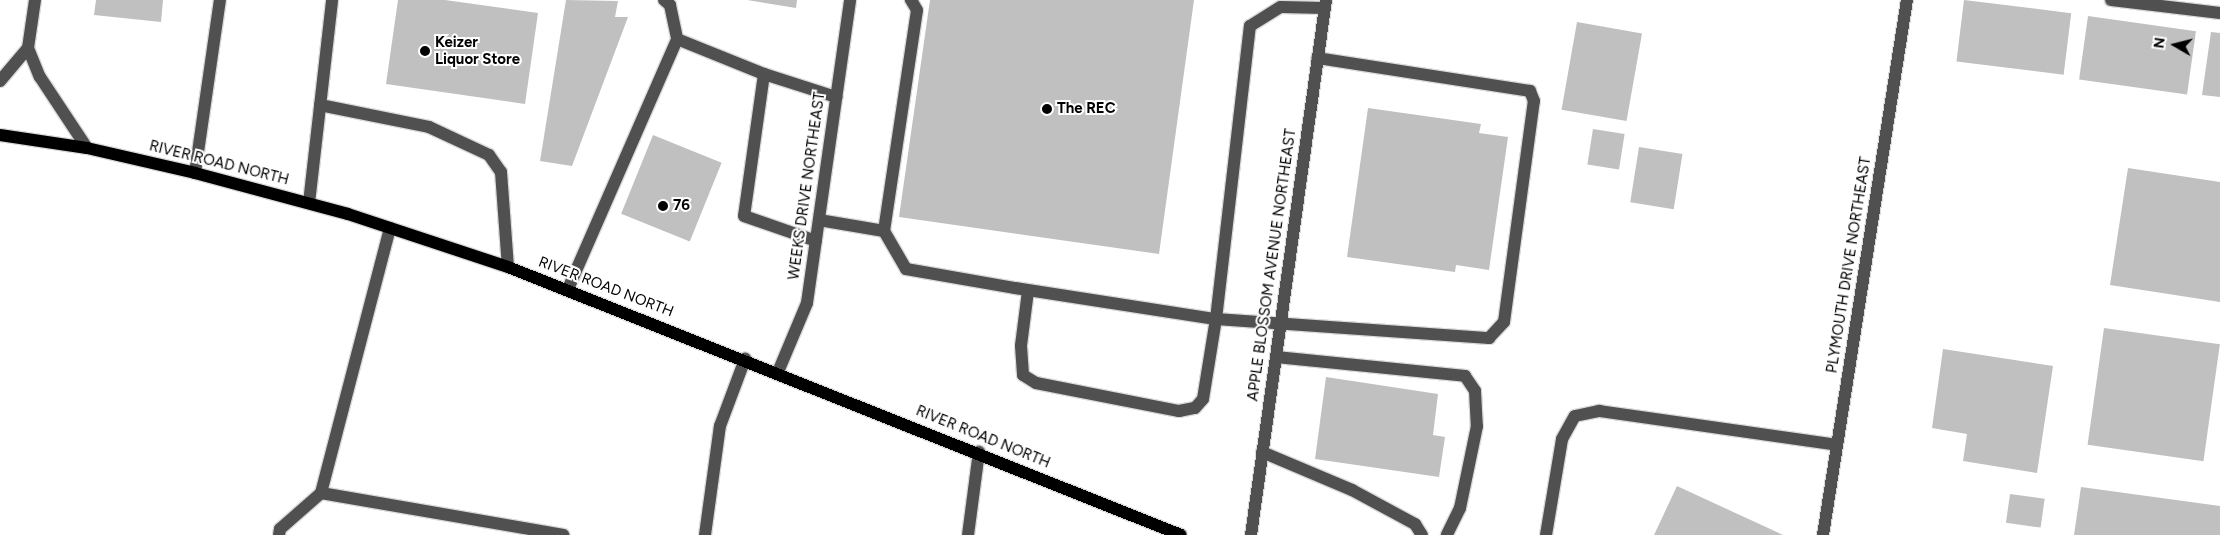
<!DOCTYPE html>
<style>
body{margin:0}
#map{position:relative;width:2220px;height:535px;overflow:hidden;background:#fff;font-family:Figtree,sans-serif}
div>[style]{position:absolute}
[style*='--x']{left:calc(var(--x)*1px);top:calc(var(--y)*1px);width:calc(var(--w)*1px);rotate:calc(var(--a)*1deg)}
.building>*{inset:0;background:#c0c0c0;transform-origin:0 0}
.roads{filter:drop-shadow(1px 0 #dbdbdb) drop-shadow(-1px 0 #dbdbdb) drop-shadow(0 1px #dbdbdb) drop-shadow(0 -1px #dbdbdb)}
.minor>*{height:12px;margin:-6px;padding:0 6px;transform-origin:6px;border-radius:6px;background:#505050}
.major>*{height:12px;margin:-6px;padding:0 6px;transform-origin:6px;border-radius:6px;background:#000}
.dots>*{width:14px;height:14px;translate:-50% -50%;box-sizing:border-box;border:2px solid #fff;border-radius:50%}
span{translate:-50% -50%;white-space:nowrap;text-align:center;line-height:1.15;-webkit-text-stroke:4px #fff;paint-order:stroke}
.poi-label{font-size:15px;color:#000;font-weight:700}
.left{translate:0 -50%;text-align:left}
.street-label{font-size:15px;color:#000}
.north{position:absolute;left:2150px;top:20px;width:50px;height:50px;-webkit-text-stroke:4px #fff;paint-order:stroke;rotate:278deg;font-size:14px;font-weight:700;line-height:20px;text-align:center;color:#000}
.north::after{content:'';display:block;margin:auto;width:18px;height:22px;background:#000;clip-path:polygon(50% 0,100% 100%,50% 72%,0 100%)}
</style>
<div id="map">
<div class="building">
<div style="clip-path:polygon(96px 0,163px 0,161px 22px,94px 15px)"></div>
<div style="clip-path:polygon(398px 0,445px 0,538px 13px,525px 104px,386px 84px)"></div>
<div style="clip-path:polygon(566px 0,618px 1px,615px 17px,628px 17px,572px 166px,540px 161px)"></div>
<div style="clip-path:polygon(747px 0,797px 0,796px 8px)"></div>
<div style="clip-path:polygon(930px 0,1194px 0,1159px 254px,899px 217px)"></div>
<div style="left:1964px;top:0;width:108px;height:62px;rotate:7deg"></div>
<div style="left:2088px;top:16px;width:109px;height:64px;rotate:8deg"></div>
<div style="left:1577px;top:22px;width:66px;height:89px;rotate:10deg"></div>
<div style="clip-path:polygon(2211px 32px,2220px 33px,2220px 97px,2202px 95px)"></div>
<div style="clip-path:polygon(1368px 108px,1481px 124px,1479px 133px,1508px 137px,1489px 270px,1456px 265px,1455px 272px,1347px 257px)"></div>
<div style="left:1593px;top:129px;width:32px;height:36px;rotate:9deg"></div>
<div style="left:653px;top:135px;width:74px;height:85px;rotate:22deg"></div>
<div style="left:1639px;top:147px;width:44px;height:56px;rotate:9deg"></div>
<div style="clip-path:polygon(2128px 168px,2220px 182px,2220px 302px,2110px 285px)"></div>
<div style="left:2104px;top:328px;width:117px;height:118px;rotate:8deg"></div>
<div style="clip-path:polygon(1943px 349px,2053px 366px,2037px 473px,1963px 461px,1967px 434px,1932px 428px)"></div>
<div style="clip-path:polygon(1326px 377px,1438px 394px,1433px 435px,1445px 437px,1439px 477px,1315px 459px)"></div>
<div style="clip-path:polygon(1677px 486px,1783px 535px,1654px 535px)"></div>
<div style="clip-path:polygon(2081px 487px,2220px 506px,2220px 535px,2074px 535px)"></div>
<div style="left:2010px;top:494px;width:35px;height:29px;rotate:8deg"></div>
</div>
<div class="roads">
<div class="minor">
<div style="--x:664;--y:0;--w:8;--a:40"></div>
<div style="--x:670;--y:5;--w:35;--a:78"></div>
<div style="--x:2111;--y:0;--w:110;--a:6.8"></div>
<div style="--x:28;--y:48;--w:31;--a:68"></div>
<div style="--x:40;--y:77;--w:85;--a:56.5"></div>
<div style="--x:764;--y:74;--w:76;--a:17.7"></div>
<div style="--x:0;--y:81;--w:43;--a:-49.7"></div>
<div style="--x:28;--y:48;--w:49;--a:-81.7"></div>
<div style="--x:320;--y:105;--w:111;--a:11.4"></div>
<div style="--x:429;--y:127;--w:66;--a:25"></div>
<div style="--x:489;--y:155;--w:21;--a:55"></div>
<div style="--x:501;--y:172;--w:95;--a:85.8"></div>
<div style="--x:195;--y:173;--w:175;--a:-81.8"></div>
<div style="--x:309;--y:203;--w:204;--a:-83.5"></div>
<div style="--x:819;--y:220;--w:66;--a:9.6"></div>
<div style="--x:884;--y:231;--w:44;--a:59.9"></div>
<div style="--x:906;--y:269;--w:111;--a:9.9"></div>
<div style="--x:1015;--y:288;--w:203;--a:8.8"></div>
<div style="--x:1216;--y:319;--w:274;--a:4"></div>
<div style="--x:1489;--y:338;--w:22;--a:-47"></div>
<div style="--x:1504;--y:322;--w:223;--a:-82.3"></div>
<div style="--x:1534;--y:101;--w:11;--a:-112"></div>
<div style="--x:1530;--y:91;--w:215;--a:-171.2"></div>
<div style="--x:390;--y:228;--w:274;--a:104.6"></div>
<div style="--x:321;--y:493;--w:246;--a:9.8"></div>
<div style="--x:884;--y:231;--w:223;--a:-81.5"></div>
<div style="--x:917;--y:10;--w:12;--a:-121"></div>
<div style="--x:568;--y:289;--w:273;--a:-66.4"></div>
<div style="--x:677;--y:39;--w:94;--a:21.9"></div>
<div style="--x:764;--y:74;--w:143;--a:98"></div>
<div style="--x:744;--y:216;--w:76;--a:19.1"></div>
<div style="--x:1028;--y:291;--w:55;--a:97.3"></div>
<div style="--x:1021;--y:346;--w:29;--a:86"></div>
<div style="--x:1023;--y:375;--w:15;--a:32"></div>
<div style="--x:1036;--y:383;--w:146;--a:11.1"></div>
<div style="--x:1179;--y:411;--w:16;--a:-11"></div>
<div style="--x:1195;--y:408;--w:12;--a:-48"></div>
<div style="--x:1203;--y:399;--w:81;--a:-80.8"></div>
<div style="--x:1216;--y:319;--w:295;--a:-83.4"></div>
<div style="--x:1250;--y:26;--w:36;--a:-32"></div>
<div style="--x:1281;--y:7;--w:44;--a:1.3"></div>
<div style="--x:1276;--y:357;--w:190;--a:5.7"></div>
<div style="--x:1465;--y:376;--w:18;--a:56"></div>
<div style="--x:1475;--y:391;--w:35;--a:87"></div>
<div style="--x:1477;--y:426;--w:84;--a:101.7"></div>
<div style="--x:1460;--y:508;--w:30;--a:116"></div>
<div style="--x:778;--y:372;--w:75;--a:-67.2"></div>
<div style="--x:807;--y:303;--w:306;--a:-81.9"></div>
<div style="--x:1262;--y:452;--w:98;--a:22.9"></div>
<div style="--x:1352;--y:490;--w:72;--a:28.4"></div>
<div style="--x:1415;--y:524;--w:13;--a:58"></div>
<div style="--x:279;--y:535;--w:6;--a:-81"></div>
<div style="--x:280;--y:529;--w:55;--a:-41.3"></div>
<div style="--x:705;--y:535;--w:110;--a:-82.2"></div>
<div style="--x:720;--y:426;--w:72;--a:-69.5"></div>
<div style="--x:968;--y:535;--w:84;--a:-82.5"></div>
<div style="--x:1251;--y:535;--w:540;--a:-82.02"></div>
<div style="--x:1546;--y:535;--w:97;--a:-80.5"></div>
<div style="--x:1562;--y:439;--w:26;--a:-61"></div>
<div style="--x:1575;--y:416;--w:25;--a:-12"></div>
<div style="--x:1599;--y:411;--w:240;--a:8.1"></div>
<div style="--x:1823;--y:535;--w:542;--a:-81.08"></div>
</div>
<div class="major">
<div style="--x:0;--y:135;--w:88;--a:8.5"></div>
<div style="--x:87;--y:148;--w:111;--a:13"></div>
<div style="--x:195;--y:173;--w:158;--a:15"></div>
<div style="--x:348;--y:214;--w:169;--a:18.3"></div>
<div style="--x:508;--y:267;--w:724;--a:21.71"></div>
</div>
</div>
<div class="dots">
<div style="left:425px;top:51px;background:#000"></div>
<div style="left:1047px;top:109px;background:#000"></div>
<div style="left:663px;top:206px;background:#000"></div>
</div>
<div class="poi-label">
<span class="left" style="left:435px;top:51px">Keizer<br>Liquor Store</span>
<span class="left" style="left:1057px;top:109px">The REC</span>
<span class="left" style="left:673px;top:206px">76</span>
</div>
<div class="street-label">
<span style="left:219px;top:163px;rotate:14deg">RIVER ROAD NORTH</span>
<span style="left:807px;top:186px;rotate:-82deg">WEEKS DRIVE NORTHEAST</span>
<span style="left:1272px;top:265px;rotate:-82deg">APPLE BLOSSOM AVENUE NORTHEAST</span>
<span style="left:1849px;top:265px;rotate:-81deg">PLYMOUTH DRIVE NORTHEAST</span>
<span style="left:606px;top:287px;rotate:21deg">RIVER ROAD NORTH</span>
<span style="left:983px;top:437px;rotate:22deg">RIVER ROAD NORTH</span>
</div>
<div class="north">N</div>
</div>
